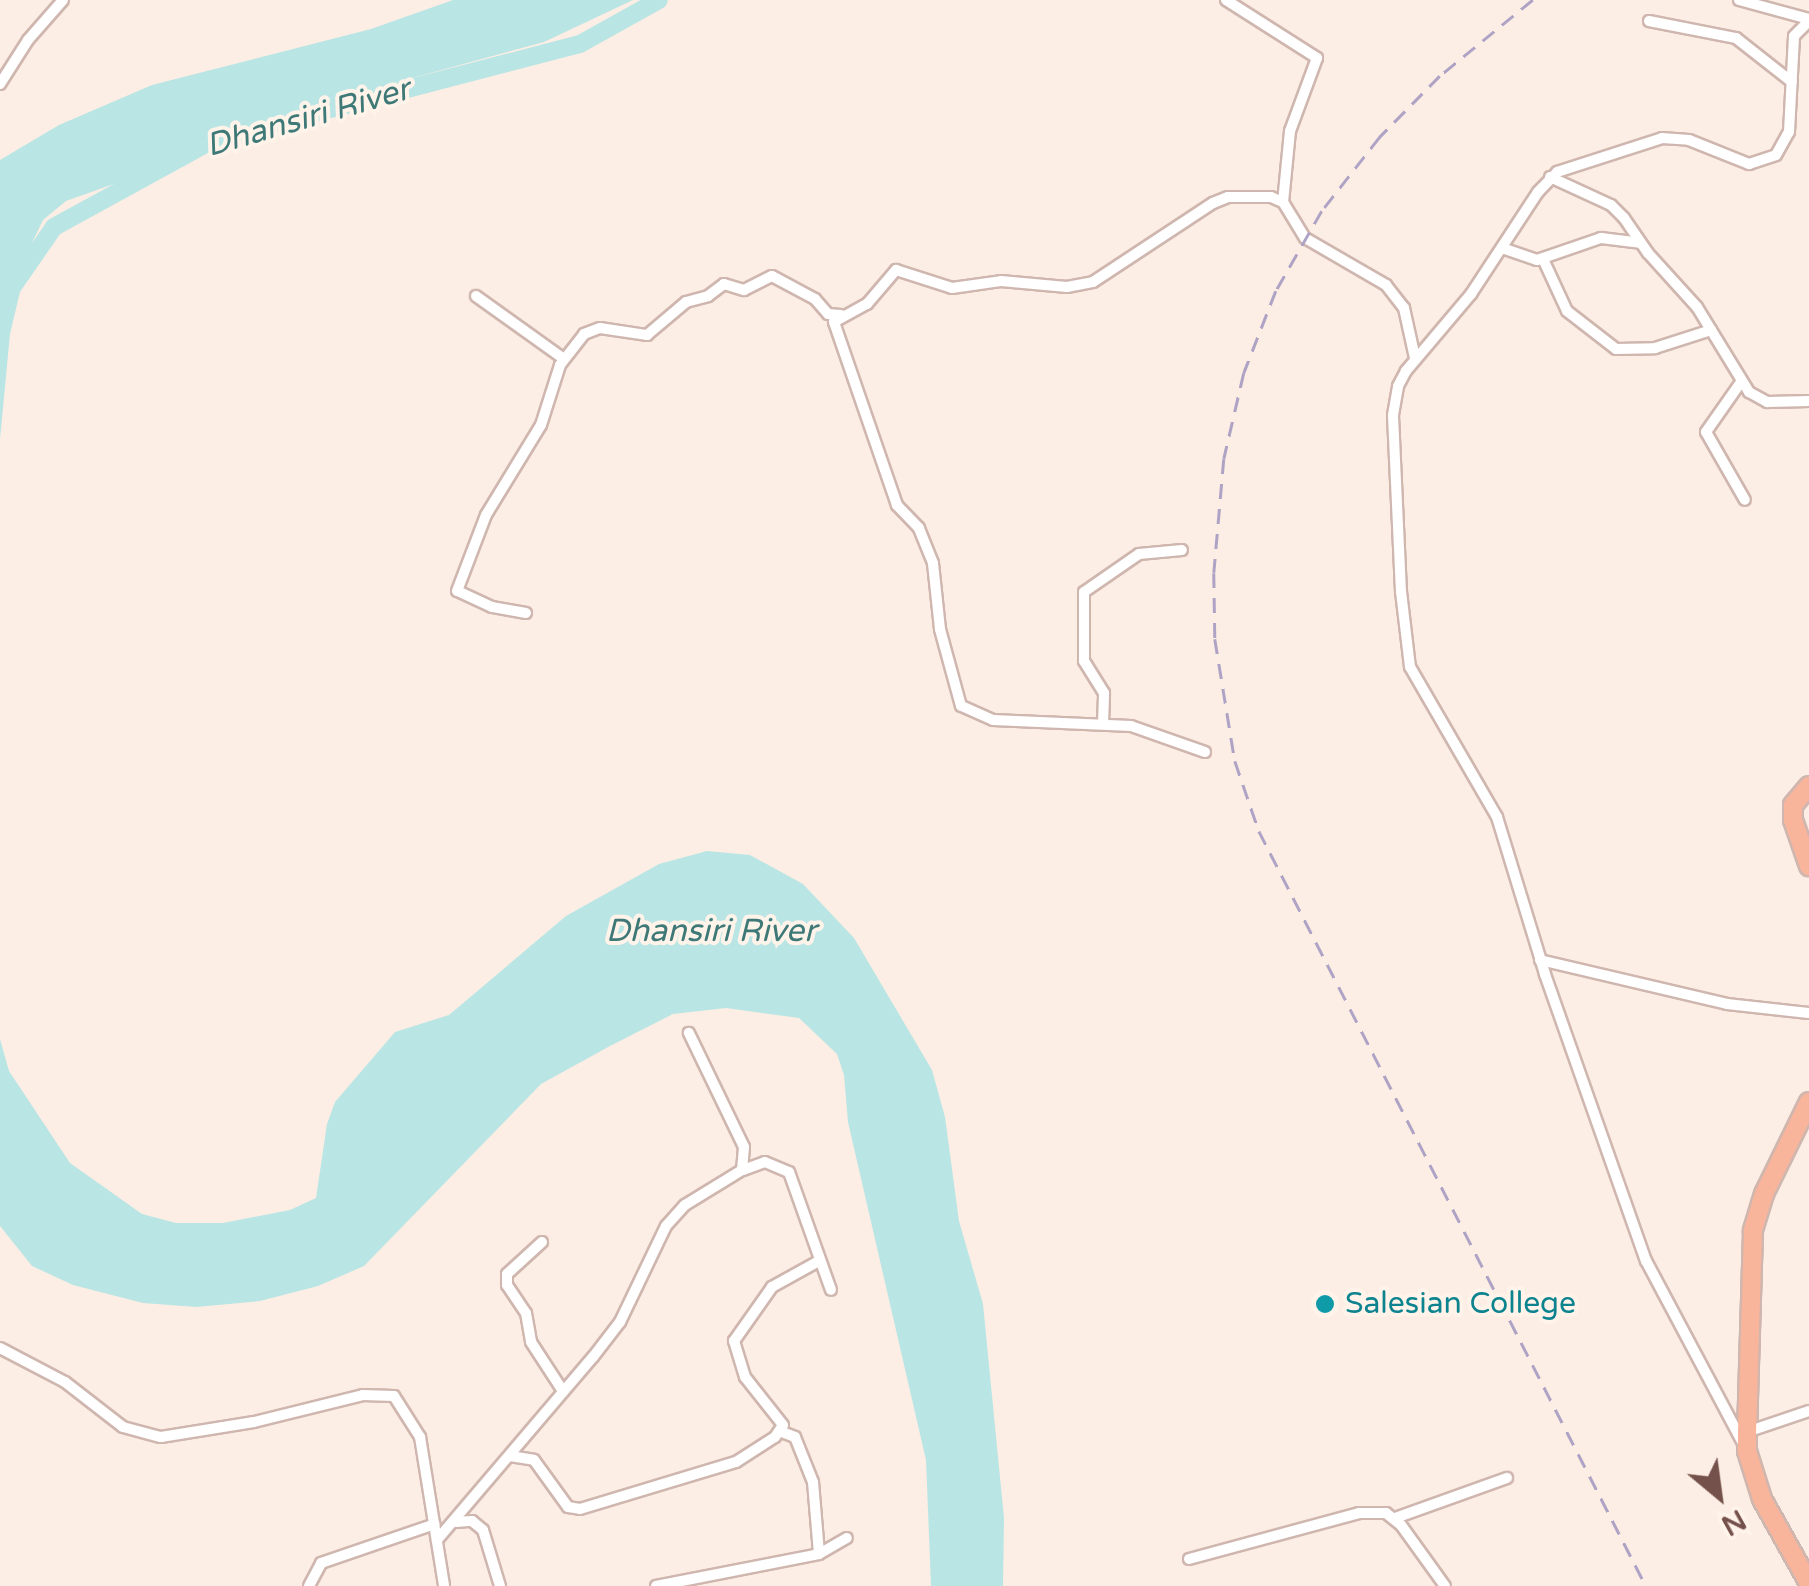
<!DOCTYPE html>
<style>
body{margin:0}
#map{position:relative;width:1809px;height:1586px;overflow:hidden;background:#fceee4;font-family:"Varela Round",sans-serif}
div>[style]{position:absolute}
[style*='--x']{left:calc(var(--x)*1px);top:calc(var(--y)*1px);width:calc(var(--w)*1px);rotate:calc(var(--a)*1deg)}
.water>*{inset:0;background:#b9e5e4}
.river>*{height:18px;margin:-9px;padding:0 9px;transform-origin:9px;border-radius:9px;background:#b9e5e4}
.roads{filter:drop-shadow(2px 0 #cfb6ae) drop-shadow(-2px 0 #cfb6ae) drop-shadow(0 2px #cfb6ae) drop-shadow(0 -2px #cfb6ae)}
.minor>*{height:10px;margin:-5px;padding:0 5px;transform-origin:5px;border-radius:5px;background:#fff}
.trunk>*{height:18px;margin:-9px;padding:0 9px;transform-origin:9px;border-radius:9px;background:#f8b59c}
.rail>*{height:2.5px;margin-top:-1.25px;transform-origin:0;background:repeating-linear-gradient(90deg,#afa3c5 0 15px,transparent 0 25px)}
.dots>*{width:28px;height:28px;translate:-50% -50%;box-sizing:border-box;border:5px solid #fff3ea;border-radius:50%}
span{translate:-50% -50%;white-space:nowrap;text-align:center;line-height:1.15;-webkit-text-stroke:8px #fff3ea;paint-order:stroke}
.culture-label{font-size:30px;color:#0d838f}
.left{translate:0 -50%;text-align:left}
.water-label{font-size:32px;color:#3e7978;font-style:italic}
.north{position:absolute;left:1669px;top:1446px;width:100px;height:100px;-webkit-text-stroke:8px #fff3ea;paint-order:stroke;rotate:151deg;font-size:28px;font-weight:700;line-height:40px;text-align:center;color:#74514a}
.north::after{content:'';display:block;margin:auto;width:35px;height:45px;background:#74514a;clip-path:polygon(50% 0,100% 100%,50% 72%,0 100%)}
</style>
<div id="map">
<div class="water">
<div style="clip-path:polygon(453px 0,633px 0,544px 42px,376px 88px,215px 139px,167px 165px,66px 201px,43px 220px,31px 245px,10px 334px,0 439px,0 160px,59px 125px,152px 85px,371px 29px)"></div>
<div style="clip-path:polygon(707px 851px,750px 855px,803px 884px,854px 938px,932px 1070px,945px 1117px,959px 1221px,983px 1304px,1004px 1518px,1003px 1586px,931px 1586px,926px 1460px,848px 1122px,844px 1075px,837px 1054px,799px 1018px,726px 1008px,673px 1014px,610px 1046px,541px 1084px,364px 1266px,318px 1286px,260px 1301px,196px 1307px,143px 1303px,73px 1285px,32px 1266px,0 1226px,0 1039px,9px 1071px,70px 1163px,142px 1214px,176px 1223px,223px 1223px,290px 1210px,316px 1198px,327px 1124px,335px 1102px,395px 1032px,449px 1015px,566px 916px,659px 864px)"></div>
</div>
<div class="river">
<div style="--x:0;--y:305;--w:95;--a:-55.3"></div>
<div style="--x:54;--y:227;--w:183;--a:-28.7"></div>
<div style="--x:215;--y:139;--w:377;--a:-14.6"></div>
<div style="--x:580;--y:44;--w:90;--a:-29.1"></div>
</div>
<div class="roads">
<div class="minor">
<div style="--x:1226;--y:0;--w:108;--a:32.5"></div>
<div style="--x:1317;--y:58;--w:78;--a:110.3"></div>
<div style="--x:1290;--y:131;--w:71;--a:95.6"></div>
<div style="--x:1739;--y:0;--w:73;--a:15.2"></div>
<div style="--x:1649;--y:21;--w:89;--a:11.1"></div>
<div style="--x:1736;--y:38;--w:71;--a:38.2"></div>
<div style="--x:0;--y:84;--w:52;--a:-57.5"></div>
<div style="--x:28;--y:40;--w:53;--a:-48.8"></div>
<div style="--x:1550;--y:177;--w:67;--a:24.7"></div>
<div style="--x:1611;--y:205;--w:18;--a:45"></div>
<div style="--x:1624;--y:218;--w:42;--a:55.6"></div>
<div style="--x:1648;--y:253;--w:73;--a:47.8"></div>
<div style="--x:1697;--y:307;--w:100;--a:58.5"></div>
<div style="--x:1749;--y:392;--w:21;--a:29"></div>
<div style="--x:1767;--y:402;--w:42;--a:-1.4"></div>
<div style="--x:1502;--y:248;--w:37;--a:19"></div>
<div style="--x:1537;--y:260;--w:68;--a:-19"></div>
<div style="--x:1601;--y:238;--w:39;--a:7"></div>
<div style="--x:1543;--y:259;--w:57;--a:65.2"></div>
<div style="--x:1567;--y:311;--w:62;--a:37.8"></div>
<div style="--x:1616;--y:349;--w:39;--a:-1"></div>
<div style="--x:1655;--y:348;--w:59;--a:-17.8"></div>
<div style="--x:476;--y:296;--w:108;--a:35.6"></div>
<div style="--x:1741;--y:382;--w:61;--a:125"></div>
<div style="--x:1706;--y:432;--w:78;--a:60.2"></div>
<div style="--x:526;--y:613;--w:35;--a:-170"></div>
<div style="--x:492;--y:607;--w:38;--a:-155"></div>
<div style="--x:457;--y:591;--w:81;--a:-69.1"></div>
<div style="--x:486;--y:515;--w:105;--a:-58.6"></div>
<div style="--x:541;--y:425;--w:63;--a:-72.4"></div>
<div style="--x:560;--y:365;--w:39;--a:-52"></div>
<div style="--x:584;--y:334;--w:17;--a:-21"></div>
<div style="--x:600;--y:328;--w:48;--a:8.5"></div>
<div style="--x:647;--y:335;--w:51;--a:-40.2"></div>
<div style="--x:686;--y:302;--w:23;--a:-15"></div>
<div style="--x:708;--y:296;--w:20;--a:-37"></div>
<div style="--x:724;--y:284;--w:21;--a:17"></div>
<div style="--x:744;--y:290;--w:31;--a:-27"></div>
<div style="--x:772;--y:276;--w:49;--a:28.1"></div>
<div style="--x:815;--y:299;--w:20;--a:49"></div>
<div style="--x:828;--y:314;--w:13;--a:4"></div>
<div style="--x:1103;--y:724;--w:31;--a:-88"></div>
<div style="--x:1104;--y:693;--w:38;--a:-122"></div>
<div style="--x:1084;--y:661;--w:69;--a:-90"></div>
<div style="--x:1084;--y:592;--w:67;--a:-34.6"></div>
<div style="--x:1139;--y:554;--w:43;--a:-5.3"></div>
<div style="--x:1205;--y:752;--w:78;--a:-160.6"></div>
<div style="--x:1131;--y:726;--w:138;--a:-177.5"></div>
<div style="--x:993;--y:720;--w:35;--a:-156"></div>
<div style="--x:961;--y:706;--w:80;--a:-105.3"></div>
<div style="--x:940;--y:629;--w:66;--a:-96.1"></div>
<div style="--x:933;--y:563;--w:38;--a:-112"></div>
<div style="--x:919;--y:528;--w:32;--a:-134"></div>
<div style="--x:897;--y:505;--w:194;--a:-109"></div>
<div style="--x:834;--y:322;--w:38;--a:-29"></div>
<div style="--x:867;--y:304;--w:45;--a:-49.5"></div>
<div style="--x:896;--y:270;--w:59;--a:17.8"></div>
<div style="--x:952;--y:288;--w:49;--a:-8.1"></div>
<div style="--x:1001;--y:281;--w:66;--a:5.2"></div>
<div style="--x:1067;--y:287;--w:26;--a:-11"></div>
<div style="--x:1093;--y:282;--w:144;--a:-33.4"></div>
<div style="--x:1213;--y:203;--w:16;--a:-22"></div>
<div style="--x:1228;--y:197;--w:43;--a:0"></div>
<div style="--x:1271;--y:197;--w:13;--a:23"></div>
<div style="--x:1283;--y:202;--w:42;--a:58.6"></div>
<div style="--x:1305;--y:238;--w:94;--a:30.1"></div>
<div style="--x:1386;--y:285;--w:29;--a:52"></div>
<div style="--x:1404;--y:308;--w:51;--a:77.6"></div>
<div style="--x:1540;--y:960;--w:192;--a:13.2"></div>
<div style="--x:1727;--y:1004;--w:82;--a:6.3"></div>
<div style="--x:743;--y:1170;--w:23;--a:-20"></div>
<div style="--x:765;--y:1162;--w:26;--a:23"></div>
<div style="--x:789;--y:1172;--w:125;--a:70.4"></div>
<div style="--x:542;--y:1242;--w:47;--a:137.6"></div>
<div style="--x:507;--y:1274;--w:11;--a:90"></div>
<div style="--x:507;--y:1285;--w:34;--a:56"></div>
<div style="--x:526;--y:1313;--w:29;--a:80"></div>
<div style="--x:531;--y:1342;--w:59;--a:56.9"></div>
<div style="--x:0;--y:1348;--w:73;--a:27.6"></div>
<div style="--x:65;--y:1382;--w:73;--a:37.8"></div>
<div style="--x:123;--y:1427;--w:39;--a:15"></div>
<div style="--x:161;--y:1437;--w:94;--a:-9.2"></div>
<div style="--x:254;--y:1422;--w:112;--a:-13.9"></div>
<div style="--x:363;--y:1395;--w:31;--a:2"></div>
<div style="--x:394;--y:1396;--w:49;--a:57.6"></div>
<div style="--x:420;--y:1437;--w:151;--a:80.8"></div>
<div style="--x:782;--y:1432;--w:14;--a:21"></div>
<div style="--x:795;--y:1437;--w:48;--a:68.2"></div>
<div style="--x:813;--y:1482;--w:72;--a:85.2"></div>
<div style="--x:1747;--y:1432;--w:65;--a:-18.7"></div>
<div style="--x:1744;--y:1445;--w:208;--a:-118"></div>
<div style="--x:1646;--y:1261;--w:304;--a:-109.4"></div>
<div style="--x:1545;--y:974;--w:164;--a:-107"></div>
<div style="--x:1497;--y:817;--w:173;--a:-120.1"></div>
<div style="--x:1410;--y:667;--w:76;--a:-96.8"></div>
<div style="--x:1401;--y:592;--w:177;--a:-92.6"></div>
<div style="--x:1393;--y:415;--w:29;--a:-80"></div>
<div style="--x:1398;--y:386;--w:17;--a:-62"></div>
<div style="--x:1406;--y:371;--w:101;--a:-49.8"></div>
<div style="--x:1471;--y:294;--w:122;--a:-56.7"></div>
<div style="--x:1538;--y:192;--w:28;--a:-46"></div>
<div style="--x:1557;--y:172;--w:110;--a:-17.9"></div>
<div style="--x:1662;--y:138;--w:27;--a:4"></div>
<div style="--x:1689;--y:140;--w:65;--a:21.8"></div>
<div style="--x:1749;--y:164;--w:28;--a:-18"></div>
<div style="--x:1776;--y:155;--w:26;--a:-61"></div>
<div style="--x:1789;--y:132;--w:96;--a:-87"></div>
<div style="--x:1794;--y:36;--w:21;--a:-45"></div>
<div style="--x:510;--y:1456;--w:24;--a:9"></div>
<div style="--x:534;--y:1460;--w:58;--a:54.1"></div>
<div style="--x:568;--y:1507;--w:12;--a:9"></div>
<div style="--x:580;--y:1509;--w:163;--a:-16.8"></div>
<div style="--x:736;--y:1462;--w:46;--a:-32.7"></div>
<div style="--x:775;--y:1437;--w:14;--a:-56"></div>
<div style="--x:783;--y:1425;--w:61;--a:-128.4"></div>
<div style="--x:745;--y:1377;--w:38;--a:-107"></div>
<div style="--x:734;--y:1341;--w:66;--a:-54.9"></div>
<div style="--x:772;--y:1287;--w:54;--a:-29"></div>
<div style="--x:1395;--y:1518;--w:119;--a:-19.7"></div>
<div style="--x:456;--y:1522;--w:16;--a:-4"></div>
<div style="--x:472;--y:1521;--w:14;--a:39"></div>
<div style="--x:483;--y:1530;--w:59;--a:73.1"></div>
<div style="--x:437;--y:1540;--w:240;--a:-49.6"></div>
<div style="--x:593;--y:1357;--w:44;--a:-52.4"></div>
<div style="--x:620;--y:1322;--w:106;--a:-64.4"></div>
<div style="--x:666;--y:1226;--w:28;--a:-48"></div>
<div style="--x:685;--y:1205;--w:67;--a:-31.6"></div>
<div style="--x:742;--y:1170;--w:23;--a:-85"></div>
<div style="--x:744;--y:1147;--w:127;--a:-115.8"></div>
<div style="--x:1189;--y:1559;--w:176;--a:-15.1"></div>
<div style="--x:1359;--y:1513;--w:27;--a:0"></div>
<div style="--x:1386;--y:1513;--w:19;--a:39"></div>
<div style="--x:1401;--y:1525;--w:75;--a:54.2"></div>
<div style="--x:309;--y:1586;--w:26;--a:-62"></div>
<div style="--x:321;--y:1563;--w:120;--a:-18.9"></div>
<div style="--x:656;--y:1586;--w:166;--a:-11.1"></div>
<div style="--x:819;--y:1554;--w:32;--a:-30"></div>
</div>
<div class="trunk">
<div style="--x:1809;--y:786;--w:25;--a:130"></div>
<div style="--x:1793;--y:805;--w:15;--a:90"></div>
<div style="--x:1793;--y:820;--w:49;--a:70.8"></div>
<div style="--x:1809;--y:1102;--w:102;--a:116.1"></div>
<div style="--x:1764;--y:1194;--w:39;--a:107"></div>
<div style="--x:1753;--y:1231;--w:201;--a:91.7"></div>
<div style="--x:1747;--y:1432;--w:19;--a:90"></div>
<div style="--x:1747;--y:1451;--w:50;--a:72.6"></div>
<div style="--x:1762;--y:1499;--w:96;--a:60.8"></div>
</div>
</div>
<div class="rail">
<div style="--x:1533;--y:0;--w:120;--a:140.7"></div>
<div style="--x:1440;--y:76;--w:86;--a:134.5"></div>
<div style="--x:1380;--y:137;--w:94;--a:128.1"></div>
<div style="--x:1322;--y:211;--w:92;--a:119.9"></div>
<div style="--x:1276;--y:291;--w:88;--a:111.3"></div>
<div style="--x:1244;--y:373;--w:88;--a:103.1"></div>
<div style="--x:1224;--y:459;--w:114;--a:95"></div>
<div style="--x:1214;--y:573;--w:66;--a:89.1"></div>
<div style="--x:1215;--y:639;--w:124;--a:80.7"></div>
<div style="--x:1235;--y:761;--w:74;--a:71.1"></div>
<div style="--x:1259;--y:831;--w:848;--a:62.86"></div>
</div>
<div class="dots">
<div style="left:1325px;top:1304px;background:#0f9aa8"></div>
</div>
<div class="culture-label">
<span class="left" style="left:1345px;top:1304px">Salesian College</span>
</div>
<div class="water-label">
<span style="left:308px;top:118px;rotate:-16deg">Dhansiri River</span>
<span style="left:711px;top:931px">Dhansiri River</span>
</div>
<div class="north">N</div>
</div>
